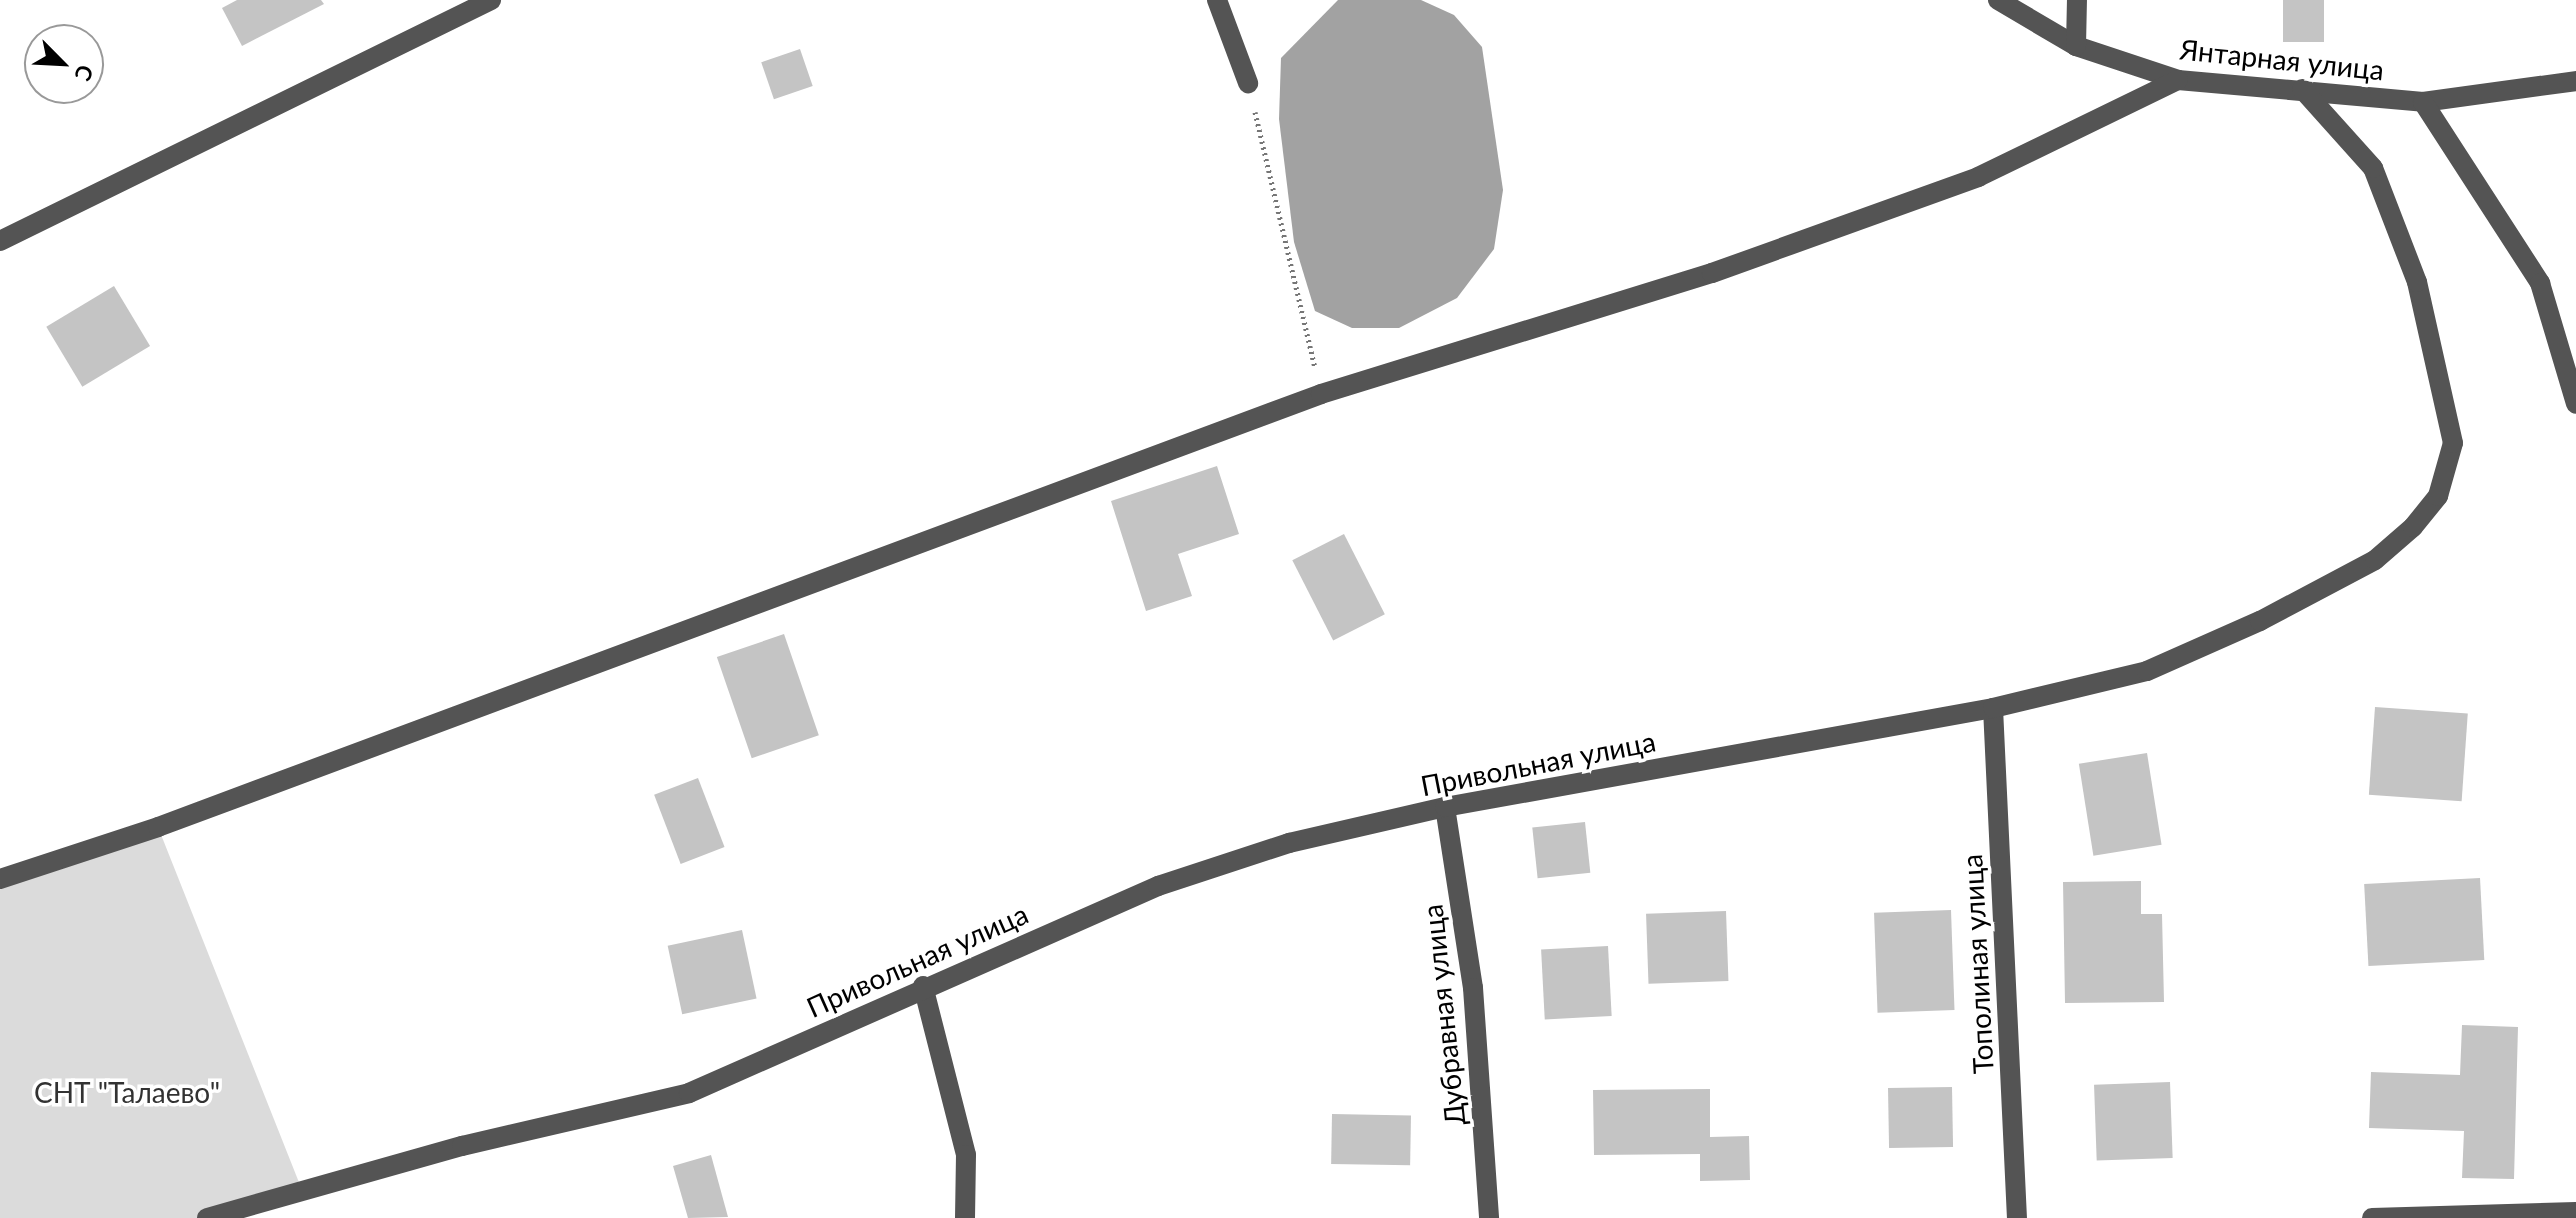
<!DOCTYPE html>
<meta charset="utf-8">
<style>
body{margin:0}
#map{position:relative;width:2576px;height:1218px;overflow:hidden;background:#fff;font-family:Lato,sans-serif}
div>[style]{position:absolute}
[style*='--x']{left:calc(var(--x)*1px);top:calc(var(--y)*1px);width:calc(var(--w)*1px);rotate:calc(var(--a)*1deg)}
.green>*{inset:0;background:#dbdbdb}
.water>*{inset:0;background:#a2a2a2}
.building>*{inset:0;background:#c4c4c4;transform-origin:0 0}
.path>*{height:5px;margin-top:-2.5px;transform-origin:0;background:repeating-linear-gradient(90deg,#767676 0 2px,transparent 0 6px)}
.minor>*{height:20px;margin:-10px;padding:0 10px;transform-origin:10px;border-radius:10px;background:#545454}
span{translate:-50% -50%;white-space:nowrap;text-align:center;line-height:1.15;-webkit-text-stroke:7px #fff;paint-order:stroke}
.street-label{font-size:28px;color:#000}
.park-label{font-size:28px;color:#323232}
.north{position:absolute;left:24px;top:24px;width:80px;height:80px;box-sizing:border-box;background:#fff;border:2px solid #999;border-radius:50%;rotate:114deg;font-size:22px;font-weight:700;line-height:32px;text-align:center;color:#000}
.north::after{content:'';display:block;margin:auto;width:28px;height:36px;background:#000;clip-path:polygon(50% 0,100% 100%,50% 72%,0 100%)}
</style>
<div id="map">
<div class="green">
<div style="clip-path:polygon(158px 827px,302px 1190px,207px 1218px,0 1218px,0 879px)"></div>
</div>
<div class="water">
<div style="clip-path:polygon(1338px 0,1421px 0,1454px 15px,1482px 47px,1503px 190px,1494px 249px,1457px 298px,1399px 328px,1352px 328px,1315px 311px,1294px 242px,1279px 119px,1281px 58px)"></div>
</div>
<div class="building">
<div style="clip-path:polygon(237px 0,321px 0,324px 4px,242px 46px,222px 8px)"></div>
<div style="left:2283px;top:0;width:41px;height:42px"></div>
<div style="left:800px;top:49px;width:39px;height:41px;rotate:71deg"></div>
<div style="left:114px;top:286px;width:70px;height:79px;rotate:59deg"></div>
<div style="clip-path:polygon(1217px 466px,1239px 534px,1178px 554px,1192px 596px,1146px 611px,1111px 501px)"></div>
<div style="left:1344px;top:534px;width:90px;height:58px;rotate:63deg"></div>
<div style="left:784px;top:634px;width:107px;height:71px;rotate:71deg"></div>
<div style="left:2375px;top:707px;width:93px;height:88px;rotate:4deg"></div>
<div style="left:2147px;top:753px;width:93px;height:69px;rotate:81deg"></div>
<div style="left:698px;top:778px;width:74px;height:47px;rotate:69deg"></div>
<div style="left:1585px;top:822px;width:51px;height:53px;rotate:84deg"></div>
<div style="left:2480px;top:878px;width:82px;height:116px;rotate:87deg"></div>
<div style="clip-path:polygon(2141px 881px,2141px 914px,2162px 914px,2164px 1002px,2065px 1003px,2063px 882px)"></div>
<div style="left:1951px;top:910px;width:100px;height:77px;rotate:88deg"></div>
<div style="left:1726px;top:911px;width:70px;height:80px;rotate:88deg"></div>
<div style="left:742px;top:930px;width:70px;height:76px;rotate:78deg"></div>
<div style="left:1608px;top:946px;width:70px;height:67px;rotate:87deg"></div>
<div style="clip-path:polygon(2462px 1025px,2518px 1027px,2514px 1179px,2462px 1178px,2464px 1131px,2369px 1128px,2371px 1072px,2460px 1075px)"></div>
<div style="left:2170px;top:1082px;width:76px;height:76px;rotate:88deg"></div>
<div style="left:1952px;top:1087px;width:60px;height:64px;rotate:89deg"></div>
<div style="clip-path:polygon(1710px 1089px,1710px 1137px,1749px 1136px,1750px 1180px,1700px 1181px,1700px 1154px,1594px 1155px,1593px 1090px)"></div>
<div style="left:1332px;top:1114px;width:79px;height:50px;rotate:1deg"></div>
<div style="clip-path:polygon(711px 1155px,728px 1217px,688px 1218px,673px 1166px)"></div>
</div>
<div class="path">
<div style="--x:1255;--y:112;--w:262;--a:76.8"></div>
</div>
<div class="minor">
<div style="--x:1217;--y:0;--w:89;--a:69.5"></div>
<div style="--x:1998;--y:0;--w:91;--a:30.5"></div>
<div style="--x:2076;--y:46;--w:108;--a:18.4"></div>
<div style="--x:2178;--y:80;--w:246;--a:5.1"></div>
<div style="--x:2423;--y:102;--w:154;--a:-7.8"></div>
<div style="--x:2076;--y:46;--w:46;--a:-88.8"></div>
<div style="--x:2423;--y:102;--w:216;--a:57.1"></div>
<div style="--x:2540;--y:283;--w:126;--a:73.4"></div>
<div style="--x:0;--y:241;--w:547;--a:-26.14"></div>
<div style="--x:1993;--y:708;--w:511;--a:87.31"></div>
<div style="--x:1445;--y:807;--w:183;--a:81.2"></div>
<div style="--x:1473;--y:988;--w:231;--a:86"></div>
<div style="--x:0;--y:879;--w:166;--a:-18.2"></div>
<div style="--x:158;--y:827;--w:1241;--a:-20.42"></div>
<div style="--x:1321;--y:394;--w:409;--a:-17.2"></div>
<div style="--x:1712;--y:273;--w:283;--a:-19.8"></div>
<div style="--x:1978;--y:177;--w:222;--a:-25.9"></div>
<div style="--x:923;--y:986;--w:174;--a:75.7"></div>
<div style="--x:966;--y:1155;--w:63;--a:90.9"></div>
<div style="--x:207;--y:1218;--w:265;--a:-15.8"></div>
<div style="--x:462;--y:1146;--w:233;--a:-13.1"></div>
<div style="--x:689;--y:1093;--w:513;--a:-23.81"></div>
<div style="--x:1158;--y:886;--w:138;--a:-18.2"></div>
<div style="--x:1289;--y:843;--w:160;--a:-13"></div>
<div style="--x:1445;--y:807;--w:557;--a:-10.24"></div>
<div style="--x:1993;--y:708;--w:158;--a:-13.5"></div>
<div style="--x:2147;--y:671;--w:124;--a:-23.9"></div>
<div style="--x:2260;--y:621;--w:130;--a:-27.9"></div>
<div style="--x:2375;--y:560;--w:50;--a:-41"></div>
<div style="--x:2413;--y:527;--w:40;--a:-51"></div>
<div style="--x:2438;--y:496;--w:55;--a:-74.2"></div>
<div style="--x:2453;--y:443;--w:165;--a:-102.6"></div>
<div style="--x:2417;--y:282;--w:122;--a:-111.1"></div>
<div style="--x:2373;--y:168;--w:106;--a:-131.9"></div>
<div style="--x:2372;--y:1218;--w:204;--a:-1.7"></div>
</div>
<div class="street-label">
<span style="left:2282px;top:59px;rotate:6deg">Янтарная улица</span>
<span style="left:1538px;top:763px;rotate:-11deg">Привольная улица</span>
<span style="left:917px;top:960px;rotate:-24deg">Привольная улица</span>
<span style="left:1977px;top:964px;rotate:-93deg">Тополиная улица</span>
<span style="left:1443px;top:1015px;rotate:-96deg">Дубравная улица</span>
</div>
<div class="park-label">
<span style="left:127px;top:1092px">СНТ "Талаево"</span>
</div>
<div class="north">С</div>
</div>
